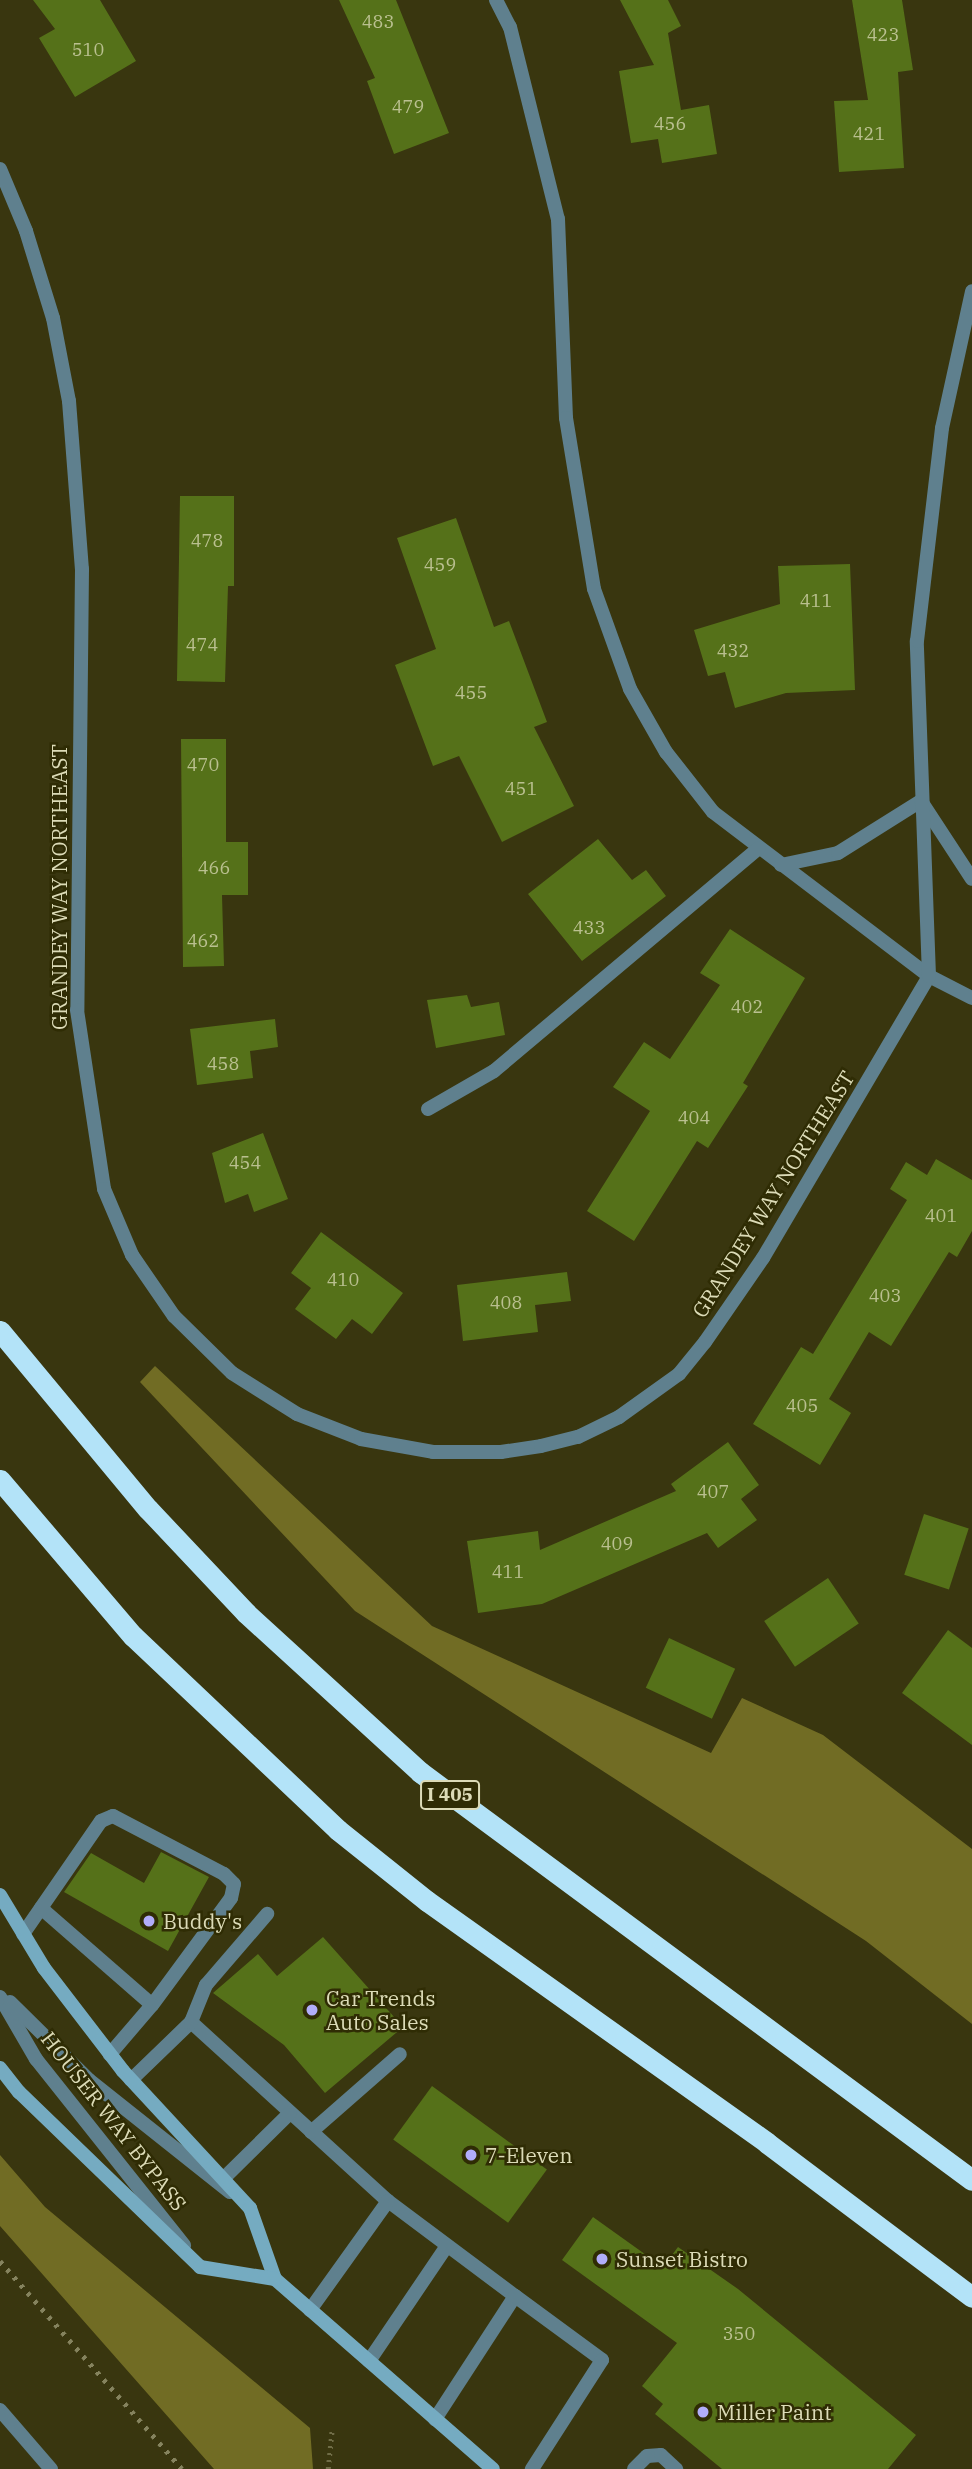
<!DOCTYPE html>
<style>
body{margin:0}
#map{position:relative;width:972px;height:2469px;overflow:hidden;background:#39360f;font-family:"IBM Plex Serif",serif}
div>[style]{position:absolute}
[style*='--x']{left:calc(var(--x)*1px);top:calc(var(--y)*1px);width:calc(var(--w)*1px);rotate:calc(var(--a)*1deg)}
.forest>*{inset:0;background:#716c24}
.building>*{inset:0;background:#557119;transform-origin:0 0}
.path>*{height:4.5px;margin-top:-2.25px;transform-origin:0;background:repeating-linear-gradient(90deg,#6f6c46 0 2px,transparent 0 7px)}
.service>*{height:14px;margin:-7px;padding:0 7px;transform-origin:7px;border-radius:7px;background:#5f808e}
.minor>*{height:14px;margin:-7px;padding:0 7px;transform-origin:7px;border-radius:7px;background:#5f808e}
.tertiary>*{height:14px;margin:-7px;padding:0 7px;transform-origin:7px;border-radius:7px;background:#5f808e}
.secondary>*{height:14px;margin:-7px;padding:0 7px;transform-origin:7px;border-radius:7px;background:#75abc1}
.motorway>*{height:21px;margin:-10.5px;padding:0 10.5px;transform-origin:10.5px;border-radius:10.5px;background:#b3e3f8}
.rail>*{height:5px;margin-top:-2.5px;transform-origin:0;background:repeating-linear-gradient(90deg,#85835e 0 3.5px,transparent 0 10.5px)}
.dots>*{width:19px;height:19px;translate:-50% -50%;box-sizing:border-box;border:4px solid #2f2c04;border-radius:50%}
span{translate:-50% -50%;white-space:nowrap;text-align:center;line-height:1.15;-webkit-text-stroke:5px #2f2c04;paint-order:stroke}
.number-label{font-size:18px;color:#bac090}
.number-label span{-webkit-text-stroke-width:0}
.shield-label span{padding:2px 5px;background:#2f2c04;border:2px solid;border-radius:5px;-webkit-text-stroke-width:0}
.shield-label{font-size:19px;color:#dcdbb7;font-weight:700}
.street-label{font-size:21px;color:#dcdbb7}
.poi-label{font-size:21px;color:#dcdbb7}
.left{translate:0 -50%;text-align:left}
</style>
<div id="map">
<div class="forest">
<div style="clip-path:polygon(155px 1366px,432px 1626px,711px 1753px,742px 1698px,823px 1735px,972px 1849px,972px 2024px,866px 1941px,355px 1611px,140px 1382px)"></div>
<div style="clip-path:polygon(0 2155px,45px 2207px,310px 2428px,313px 2469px,214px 2469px,0 2226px)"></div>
</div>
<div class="building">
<div style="clip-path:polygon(33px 0,100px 0,136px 61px,75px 97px,39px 38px,55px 29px)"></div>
<div style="clip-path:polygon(339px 0,396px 0,449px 133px,394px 154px,367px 81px,375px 78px)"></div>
<div style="clip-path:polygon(620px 0,668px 0,681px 26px,668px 33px,681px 110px,709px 105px,717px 154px,662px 163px,658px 139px,631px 143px,619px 71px,654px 65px)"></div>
<div style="clip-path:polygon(852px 0,902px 0,913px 70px,898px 72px,904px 168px,839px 172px,834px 101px,868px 100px)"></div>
<div style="clip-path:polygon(180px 496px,234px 496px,234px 586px,228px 586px,225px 682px,177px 681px)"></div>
<div style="clip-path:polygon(456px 518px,494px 627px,509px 621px,547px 722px,534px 727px,574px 806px,502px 842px,459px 756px,433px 766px,395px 665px,436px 649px,397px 538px)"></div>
<div style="clip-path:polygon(850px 564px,855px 690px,786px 693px,735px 708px,725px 672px,708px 676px,694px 630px,780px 604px,778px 566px)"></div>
<div style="clip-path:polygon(181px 739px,226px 739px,226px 842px,248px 842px,248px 895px,222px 895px,224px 966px,183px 967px)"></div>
<div style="clip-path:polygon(598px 839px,632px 880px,646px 870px,666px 896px,582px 961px,528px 894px)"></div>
<div style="clip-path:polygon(730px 929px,805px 978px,743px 1083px,748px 1086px,708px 1148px,697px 1141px,634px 1241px,587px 1211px,650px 1111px,613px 1087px,644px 1042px,670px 1059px,720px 985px,700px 973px)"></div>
<div style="clip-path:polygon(467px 995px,471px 1007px,499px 1002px,505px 1035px,436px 1048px,427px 1000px)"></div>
<div style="clip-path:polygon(275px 1019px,278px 1047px,250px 1051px,253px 1078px,197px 1085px,190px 1029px)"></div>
<div style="clip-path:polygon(263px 1133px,288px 1199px,254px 1212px,248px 1194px,225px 1203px,212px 1153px)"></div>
<div style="clip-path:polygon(936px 1159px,972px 1180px,972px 1231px,957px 1257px,949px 1252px,891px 1346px,869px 1332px,829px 1399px,851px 1413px,820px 1465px,753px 1424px,801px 1347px,813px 1354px,907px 1200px,890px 1189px,906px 1162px,927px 1175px)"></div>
<div style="clip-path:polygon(321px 1232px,403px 1293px,372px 1334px,352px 1319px,336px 1339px,295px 1309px,311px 1288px,291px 1273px)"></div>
<div style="clip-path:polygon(567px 1272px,571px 1301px,535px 1305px,538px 1332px,463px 1341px,457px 1285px)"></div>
<div style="clip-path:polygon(728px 1442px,759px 1485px,741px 1499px,757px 1520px,718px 1548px,707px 1533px,542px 1604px,478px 1613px,467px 1541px,538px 1531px,540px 1550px,676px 1491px,671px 1484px)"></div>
<div style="left:924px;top:1514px;width:47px;height:64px;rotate:18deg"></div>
<div style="left:828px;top:1578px;width:55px;height:77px;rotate:56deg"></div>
<div style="clip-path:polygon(948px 1630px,972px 1648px,972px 1745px,902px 1693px)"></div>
<div style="left:669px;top:1638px;width:73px;height:55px;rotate:25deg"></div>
<div style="clip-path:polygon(161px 1852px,209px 1877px,168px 1951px,64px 1892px,91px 1853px,144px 1883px)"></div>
<div style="clip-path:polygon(323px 1937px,403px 2027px,325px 2093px,284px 2045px,213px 1993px,258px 1954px,277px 1976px)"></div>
<div style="left:432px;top:2086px;width:142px;height:66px;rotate:36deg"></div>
<div style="clip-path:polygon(593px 2217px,663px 2267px,678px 2247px,738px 2289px,916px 2435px,888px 2469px,722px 2469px,655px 2414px,663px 2404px,642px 2386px,677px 2343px,562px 2260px)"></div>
</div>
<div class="path">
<div style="--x:328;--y:2469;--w:40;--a:-84.3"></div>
</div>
<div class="service">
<div style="--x:41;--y:1908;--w:147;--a:41.1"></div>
<div style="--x:23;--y:1934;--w:137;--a:-55.4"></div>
<div style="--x:101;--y:1821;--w:13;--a:-23"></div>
<div style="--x:113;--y:1816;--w:125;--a:27.6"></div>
<div style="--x:224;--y:1874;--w:14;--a:45"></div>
<div style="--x:234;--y:1884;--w:14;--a:102"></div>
<div style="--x:231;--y:1898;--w:133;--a:126.4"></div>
<div style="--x:152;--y:2005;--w:65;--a:130.6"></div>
<div style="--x:191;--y:2022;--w:266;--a:42.3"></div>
<div style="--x:388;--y:2201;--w:159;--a:36.8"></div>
<div style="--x:515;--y:2296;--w:147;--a:123"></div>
<div style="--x:131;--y:2080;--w:83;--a:-44"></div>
<div style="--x:191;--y:2022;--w:40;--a:-68"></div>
<div style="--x:206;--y:1985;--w:94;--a:-49.3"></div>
<div style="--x:311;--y:2132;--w:118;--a:-41.2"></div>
<div style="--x:223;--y:2179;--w:94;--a:-44.6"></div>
<div style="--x:515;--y:2296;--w:108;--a:36.3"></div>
<div style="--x:602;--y:2360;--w:130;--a:122.7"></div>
<div style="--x:310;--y:2310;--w:134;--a:-54.4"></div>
<div style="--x:369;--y:2361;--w:139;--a:-55.9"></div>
<div style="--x:0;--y:2410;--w:78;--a:49.2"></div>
<div style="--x:634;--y:2469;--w:18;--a:-45"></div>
<div style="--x:647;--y:2456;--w:14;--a:-4"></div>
<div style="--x:661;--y:2455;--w:21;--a:43"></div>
</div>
<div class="minor">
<div style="--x:496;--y:0;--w:30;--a:63"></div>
<div style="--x:510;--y:27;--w:198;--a:76"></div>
<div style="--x:558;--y:219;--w:199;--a:87.7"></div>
<div style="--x:566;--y:418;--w:173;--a:80.7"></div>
<div style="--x:594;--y:589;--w:106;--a:70.2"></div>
<div style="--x:630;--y:689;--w:73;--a:60.3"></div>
<div style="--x:666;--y:752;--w:76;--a:51.9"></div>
<div style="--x:713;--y:812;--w:271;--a:37.2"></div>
<div style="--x:929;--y:976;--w:48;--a:27.1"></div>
<div style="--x:0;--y:169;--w:67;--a:67.2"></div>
<div style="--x:26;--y:231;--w:91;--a:72.8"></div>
<div style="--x:53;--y:318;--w:85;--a:79.1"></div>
<div style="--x:69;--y:401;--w:169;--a:85.6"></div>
<div style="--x:82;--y:569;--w:441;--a:90.6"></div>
<div style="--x:77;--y:1010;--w:181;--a:81.4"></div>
<div style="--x:104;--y:1189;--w:72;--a:67"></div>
<div style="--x:132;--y:1255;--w:74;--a:55.5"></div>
<div style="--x:174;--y:1316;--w:81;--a:44.5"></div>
<div style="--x:232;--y:1373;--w:77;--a:32.2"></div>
<div style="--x:297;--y:1414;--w:69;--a:21.3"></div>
<div style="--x:361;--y:1439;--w:73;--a:10.2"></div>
<div style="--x:433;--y:1452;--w:68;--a:0"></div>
<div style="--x:501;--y:1452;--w:40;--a:-8.5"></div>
<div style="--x:541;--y:1446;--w:38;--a:-14"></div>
<div style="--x:578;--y:1437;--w:46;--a:-26"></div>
<div style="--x:619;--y:1417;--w:74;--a:-35.6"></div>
<div style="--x:679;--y:1374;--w:41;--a:-50.9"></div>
<div style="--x:705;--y:1342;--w:102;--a:-55.4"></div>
<div style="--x:763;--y:1258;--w:327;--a:-59.5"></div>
<div style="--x:781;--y:865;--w:58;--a:-11.9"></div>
<div style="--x:838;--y:853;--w:98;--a:-32.1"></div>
<div style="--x:921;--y:801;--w:93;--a:56.8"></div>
<div style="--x:929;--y:976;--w:335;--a:-92.1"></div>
<div style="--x:917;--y:641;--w:214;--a:-83.3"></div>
<div style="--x:942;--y:428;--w:140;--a:-77.6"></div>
<div style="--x:428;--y:1109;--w:76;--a:-29.9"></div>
<div style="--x:494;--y:1071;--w:346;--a:-40.1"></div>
</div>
<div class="tertiary">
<div style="--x:0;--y:1997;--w:72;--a:59.9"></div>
<div style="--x:36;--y:2059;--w:238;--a:51.5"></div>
<div style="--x:10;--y:2002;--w:111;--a:44.6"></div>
<div style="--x:89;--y:2080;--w:180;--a:38.5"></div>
</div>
<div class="secondary">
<div style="--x:0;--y:1895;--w:85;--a:58.9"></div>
<div style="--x:44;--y:1968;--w:130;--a:52.5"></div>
<div style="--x:123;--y:2071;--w:187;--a:47.2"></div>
<div style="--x:250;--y:2208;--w:75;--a:70.6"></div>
<div style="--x:275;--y:2279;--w:289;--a:41.1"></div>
<div style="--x:0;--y:2068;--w:31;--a:52"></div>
<div style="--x:19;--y:2092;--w:252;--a:44"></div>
<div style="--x:200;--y:2267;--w:76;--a:9.1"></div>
</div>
<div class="motorway">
<div style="--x:0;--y:1331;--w:231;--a:50.3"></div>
<div style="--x:148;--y:1509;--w:143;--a:46.7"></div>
<div style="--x:246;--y:1613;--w:236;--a:42.4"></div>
<div style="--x:420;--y:1772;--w:686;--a:36.47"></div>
<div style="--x:0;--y:1480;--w:205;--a:49.6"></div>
<div style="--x:133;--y:1636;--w:282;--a:43.4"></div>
<div style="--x:338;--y:1830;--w:114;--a:38.6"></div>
<div style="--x:427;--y:1901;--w:417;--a:35.4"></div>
<div style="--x:767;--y:2143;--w:256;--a:36.9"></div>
</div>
<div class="rail">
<div style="--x:0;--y:2261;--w:276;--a:48.8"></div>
</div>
<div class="dots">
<div style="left:149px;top:1921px;background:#b1adfa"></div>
<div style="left:312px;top:2010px;background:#b1adfa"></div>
<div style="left:471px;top:2155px;background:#b1adfa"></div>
<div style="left:602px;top:2259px;background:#b1adfa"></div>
<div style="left:703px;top:2412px;background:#b1adfa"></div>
</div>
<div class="number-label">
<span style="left:378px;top:22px">483</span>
<span style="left:883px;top:35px">423</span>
<span style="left:88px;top:50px">510</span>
<span style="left:408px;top:107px">479</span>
<span style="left:670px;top:124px">456</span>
<span style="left:869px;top:134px">421</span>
<span style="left:207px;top:541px">478</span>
<span style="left:440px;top:565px">459</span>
<span style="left:816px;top:601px">411</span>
<span style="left:202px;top:645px">474</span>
<span style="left:733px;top:651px">432</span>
<span style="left:471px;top:693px">455</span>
<span style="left:203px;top:765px">470</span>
<span style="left:521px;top:789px">451</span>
<span style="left:214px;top:868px">466</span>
<span style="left:589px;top:928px">433</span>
<span style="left:203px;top:941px">462</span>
<span style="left:747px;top:1007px">402</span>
<span style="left:223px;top:1064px">458</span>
<span style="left:694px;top:1118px">404</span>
<span style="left:245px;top:1163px">454</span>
<span style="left:941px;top:1216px">401</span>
<span style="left:343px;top:1280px">410</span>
<span style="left:885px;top:1296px">403</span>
<span style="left:506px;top:1303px">408</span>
<span style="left:802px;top:1406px">405</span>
<span style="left:713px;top:1492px">407</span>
<span style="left:617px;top:1544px">409</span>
<span style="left:508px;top:1572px">411</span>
<span style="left:739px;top:2334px">350</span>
</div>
<div class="shield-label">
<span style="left:450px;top:1795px">I 405</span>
</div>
<div class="street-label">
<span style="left:59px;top:887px;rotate:-90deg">GRANDEY WAY NORTHEAST</span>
<span style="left:773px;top:1194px;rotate:-58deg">GRANDEY WAY NORTHEAST</span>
<span style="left:114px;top:2121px;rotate:52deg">HOUSER WAY BYPASS</span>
</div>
<div class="poi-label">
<span class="left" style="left:163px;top:1921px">Buddy's</span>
<span class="left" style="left:326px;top:2010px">Car Trends<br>Auto Sales</span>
<span class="left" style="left:485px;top:2155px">7-Eleven</span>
<span class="left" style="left:616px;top:2259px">Sunset Bistro</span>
<span class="left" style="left:717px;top:2412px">Miller Paint</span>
</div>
</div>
